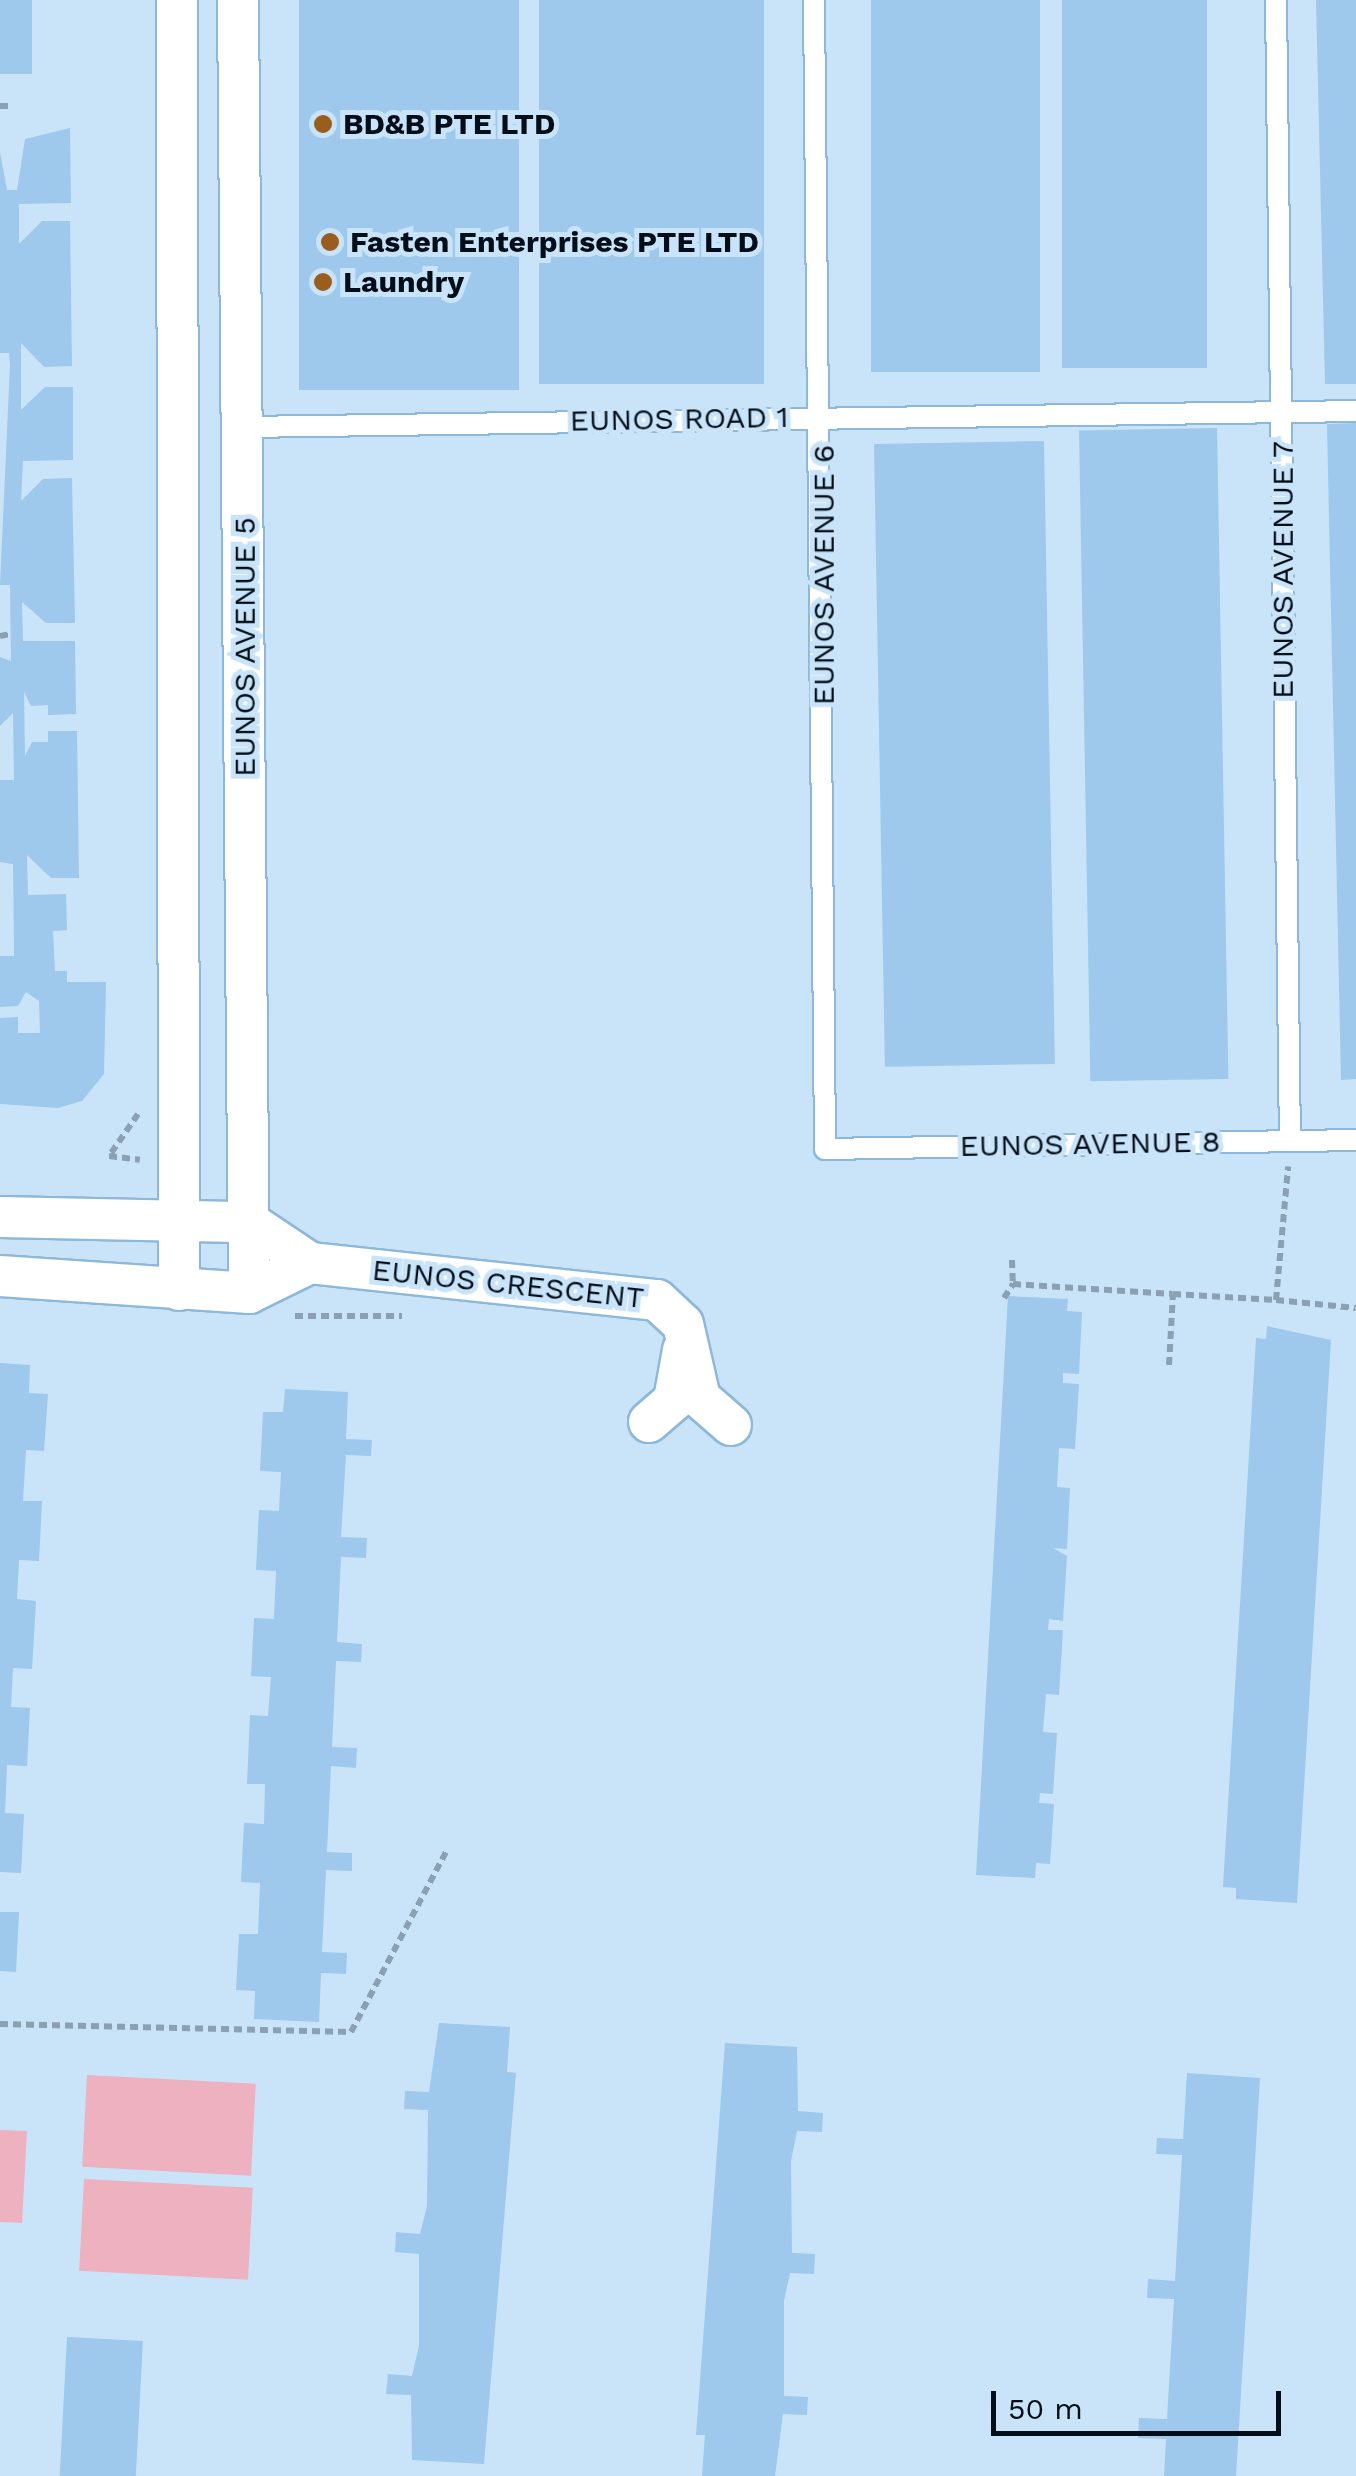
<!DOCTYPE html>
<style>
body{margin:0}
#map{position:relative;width:1356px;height:2476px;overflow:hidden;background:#c9e3f8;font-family:"Work Sans",sans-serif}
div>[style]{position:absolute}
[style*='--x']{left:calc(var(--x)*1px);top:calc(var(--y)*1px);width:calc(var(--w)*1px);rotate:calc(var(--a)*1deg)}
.green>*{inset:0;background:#edb1c0;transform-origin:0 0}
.building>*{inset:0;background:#9ec9ec;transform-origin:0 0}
.path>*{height:6px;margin-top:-3px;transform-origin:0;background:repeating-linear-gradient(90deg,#8ba0b2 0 8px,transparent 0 13px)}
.roads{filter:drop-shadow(2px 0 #8db8da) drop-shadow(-2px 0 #8db8da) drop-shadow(0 2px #8db8da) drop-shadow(0 -2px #8db8da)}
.service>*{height:20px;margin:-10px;padding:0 10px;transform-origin:10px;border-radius:10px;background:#fff}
.minor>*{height:40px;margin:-20px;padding:0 20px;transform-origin:20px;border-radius:20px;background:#fff}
.dots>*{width:28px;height:28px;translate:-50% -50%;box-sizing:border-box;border:5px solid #c9e3f8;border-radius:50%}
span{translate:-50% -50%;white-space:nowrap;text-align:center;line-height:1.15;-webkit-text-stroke:10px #c9e3f8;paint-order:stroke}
.poi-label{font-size:30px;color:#010d18;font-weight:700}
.left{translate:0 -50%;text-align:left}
.street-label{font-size:30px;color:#010d18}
.scale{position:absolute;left:991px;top:2391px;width:290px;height:45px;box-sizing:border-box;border:5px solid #010d18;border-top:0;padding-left:12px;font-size:30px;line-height:35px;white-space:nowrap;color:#010d18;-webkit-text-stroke:8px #c9e3f8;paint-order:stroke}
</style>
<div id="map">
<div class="green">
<div style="left:87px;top:2075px;width:169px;height:92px;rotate:3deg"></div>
<div style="clip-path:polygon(0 2130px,27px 2131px,22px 2223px,0 2222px)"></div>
<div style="left:84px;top:2179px;width:169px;height:92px;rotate:3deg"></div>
</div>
<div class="building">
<div style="left:0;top:0;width:32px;height:74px"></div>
<div style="left:299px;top:0;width:220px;height:390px"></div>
<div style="left:539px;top:0;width:225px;height:384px"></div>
<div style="left:871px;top:0;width:169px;height:372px"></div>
<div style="left:1062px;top:0;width:145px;height:368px"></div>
<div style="clip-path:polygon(1316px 0,1356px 0,1356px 384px,1325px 384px)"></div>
<div style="clip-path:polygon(70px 128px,71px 203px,19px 204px,19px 244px,42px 221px,70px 221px,72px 366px,44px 367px,21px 343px,21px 410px,45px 387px,73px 387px,73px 460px,23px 461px,21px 501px,43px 479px,72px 478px,75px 623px,46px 623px,22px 602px,23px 641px,75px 641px,76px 714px,48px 715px,48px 705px,31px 706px,24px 692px,25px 756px,32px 742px,48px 742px,48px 731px,77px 731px,79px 878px,51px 878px,27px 855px,28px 895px,66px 894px,67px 930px,53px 931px,55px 971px,67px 971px,67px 982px,106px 982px,104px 1074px,82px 1101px,58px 1108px,0 1104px,0 1018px,18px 1017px,18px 1033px,40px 1033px,39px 1001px,26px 992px,18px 1006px,0 1007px,0 956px,14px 956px,14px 947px,13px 864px,0 862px,0 780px,14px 780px,13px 713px,0 726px,0 657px,11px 661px,10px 585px,0 585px,10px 365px,9px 353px,0 353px,0 152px,7px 190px,17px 190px,25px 139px)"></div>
<div style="clip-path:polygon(1356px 423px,1356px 1079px,1341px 1080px,1327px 424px)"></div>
<div style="left:1217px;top:428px;width:651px;height:138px;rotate:89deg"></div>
<div style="left:1044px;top:441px;width:623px;height:170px;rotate:89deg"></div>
<div style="clip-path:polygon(1008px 1296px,1068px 1299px,1067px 1311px,1082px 1312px,1079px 1374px,1063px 1373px,1063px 1383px,1079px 1384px,1075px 1449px,1059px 1448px,1057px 1487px,1070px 1488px,1067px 1549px,1053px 1548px,1067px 1556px,1063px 1621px,1049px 1619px,1048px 1630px,1063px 1630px,1059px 1695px,1046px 1694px,1043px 1732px,1057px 1733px,1053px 1794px,1040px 1793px,1039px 1803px,1054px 1804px,1050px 1864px,1036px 1863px,1035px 1878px,976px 1875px)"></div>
<div style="clip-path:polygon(1267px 1326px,1331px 1340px,1297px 1903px,1236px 1899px,1236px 1888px,1223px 1887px,1256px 1338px,1266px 1339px)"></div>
<div style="clip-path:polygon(0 1363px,30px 1365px,29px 1393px,48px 1394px,44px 1451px,26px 1450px,23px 1501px,42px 1501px,39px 1561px,19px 1560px,17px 1599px,36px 1601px,32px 1669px,13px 1668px,11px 1707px,30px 1708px,27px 1766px,7px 1765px,5px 1813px,24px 1814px,21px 1873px,0 1872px)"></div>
<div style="clip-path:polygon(285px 1389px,348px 1392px,346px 1439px,372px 1440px,371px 1456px,346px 1455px,341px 1537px,367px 1538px,366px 1558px,341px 1557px,337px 1642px,362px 1644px,361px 1662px,336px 1661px,332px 1747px,357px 1748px,356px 1768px,331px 1766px,327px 1852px,352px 1853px,352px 1871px,326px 1870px,322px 1952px,347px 1953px,346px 1974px,321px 1973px,319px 2022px,254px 2019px,255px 1991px,236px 1990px,239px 1934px,258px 1934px,260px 1883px,241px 1882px,244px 1823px,264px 1824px,265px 1784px,247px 1784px,250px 1715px,268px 1716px,271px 1677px,251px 1676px,254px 1618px,274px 1619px,276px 1571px,256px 1570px,259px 1510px,279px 1511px,281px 1472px,260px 1471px,263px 1412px,283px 1412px)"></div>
<div style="clip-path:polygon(0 1912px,19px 1912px,16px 1972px,0 1971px)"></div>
<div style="clip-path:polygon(439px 2023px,510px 2027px,507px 2072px,516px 2073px,484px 2464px,412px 2460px,411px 2395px,386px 2394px,388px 2374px,412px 2376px,419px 2346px,419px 2254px,395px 2252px,396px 2232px,420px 2234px,427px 2206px,428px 2110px,404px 2109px,405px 2091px,429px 2092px)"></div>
<div style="clip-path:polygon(725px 2043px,797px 2047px,798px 2111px,823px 2113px,822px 2132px,797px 2131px,791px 2161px,792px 2253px,815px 2254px,814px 2274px,790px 2273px,784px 2301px,784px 2396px,808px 2397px,807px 2415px,783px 2414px,775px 2476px,702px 2476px,705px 2435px,696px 2435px)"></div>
<div style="clip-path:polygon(1187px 2073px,1260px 2078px,1236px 2476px,1164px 2476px,1166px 2439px,1138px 2438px,1139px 2418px,1167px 2419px,1174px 2299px,1147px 2298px,1148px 2279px,1175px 2281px,1182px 2155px,1156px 2154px,1157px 2138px,1183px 2139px)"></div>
<div style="left:67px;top:2337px;width:76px;height:139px;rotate:3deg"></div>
</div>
<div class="path">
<div style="--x:0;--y:106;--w:12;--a:0"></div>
<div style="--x:0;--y:636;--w:10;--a:-11"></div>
<div style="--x:138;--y:1114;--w:51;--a:124.6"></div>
<div style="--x:109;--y:1156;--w:31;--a:7"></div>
<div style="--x:1012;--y:1260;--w:24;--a:88"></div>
<div style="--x:1004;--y:1298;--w:17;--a:-57"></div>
<div style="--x:1013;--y:1284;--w:160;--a:3.6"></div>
<div style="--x:1276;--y:1300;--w:80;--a:5.7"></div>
<div style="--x:295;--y:1316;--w:107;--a:0"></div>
<div style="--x:1169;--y:1365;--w:71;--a:-86.8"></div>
<div style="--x:1173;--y:1294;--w:103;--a:3.3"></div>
<div style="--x:1276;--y:1300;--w:134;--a:-84.8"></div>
<div style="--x:0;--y:2024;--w:351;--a:1.3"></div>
<div style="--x:351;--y:2032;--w:206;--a:-62.2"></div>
</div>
<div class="roads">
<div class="service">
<div style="--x:814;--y:0;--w:1149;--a:89.45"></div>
<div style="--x:825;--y:1149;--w:531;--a:-0.97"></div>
<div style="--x:1276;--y:0;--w:1140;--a:89.3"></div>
<div style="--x:243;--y:427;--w:1113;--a:-0.82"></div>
</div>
<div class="minor">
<div style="--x:177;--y:0;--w:1290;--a:89.91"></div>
<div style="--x:238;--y:0;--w:1293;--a:89.51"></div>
<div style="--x:0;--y:1217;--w:249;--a:1.2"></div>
<div style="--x:249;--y:1222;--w:73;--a:33.9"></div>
<div style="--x:310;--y:1263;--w:349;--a:6.1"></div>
<div style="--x:657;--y:1300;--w:35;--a:43"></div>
<div style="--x:683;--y:1324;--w:76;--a:77.1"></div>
<div style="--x:700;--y:1398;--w:41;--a:41.1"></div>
<div style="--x:0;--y:1276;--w:250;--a:3.9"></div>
<div style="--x:249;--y:1293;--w:68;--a:-26.2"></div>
<div style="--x:649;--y:1422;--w:33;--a:-41"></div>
<div style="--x:674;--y:1400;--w:51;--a:-79.8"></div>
</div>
</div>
<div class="dots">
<div style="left:323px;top:124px;background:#995d1e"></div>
<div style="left:330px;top:242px;background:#995d1e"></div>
<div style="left:323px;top:282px;background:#995d1e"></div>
</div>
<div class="poi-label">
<span class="left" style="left:343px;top:124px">BD&amp;B PTE LTD</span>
<span class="left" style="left:350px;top:242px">Fasten Enterprises PTE LTD</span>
<span class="left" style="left:343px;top:282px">Laundry</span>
</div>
<div class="street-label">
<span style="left:679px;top:419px;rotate:-1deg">EUNOS ROAD 1</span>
<span style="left:1283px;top:570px;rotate:-90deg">EUNOS AVENUE 7</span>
<span style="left:824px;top:575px;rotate:-90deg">EUNOS AVENUE 6</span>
<span style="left:245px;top:647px;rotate:-90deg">EUNOS AVENUE 5</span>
<span style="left:1090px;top:1144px;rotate:-1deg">EUNOS AVENUE 8</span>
<span style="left:508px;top:1284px;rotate:6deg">EUNOS CRESCENT</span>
</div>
<div class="scale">50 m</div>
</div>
